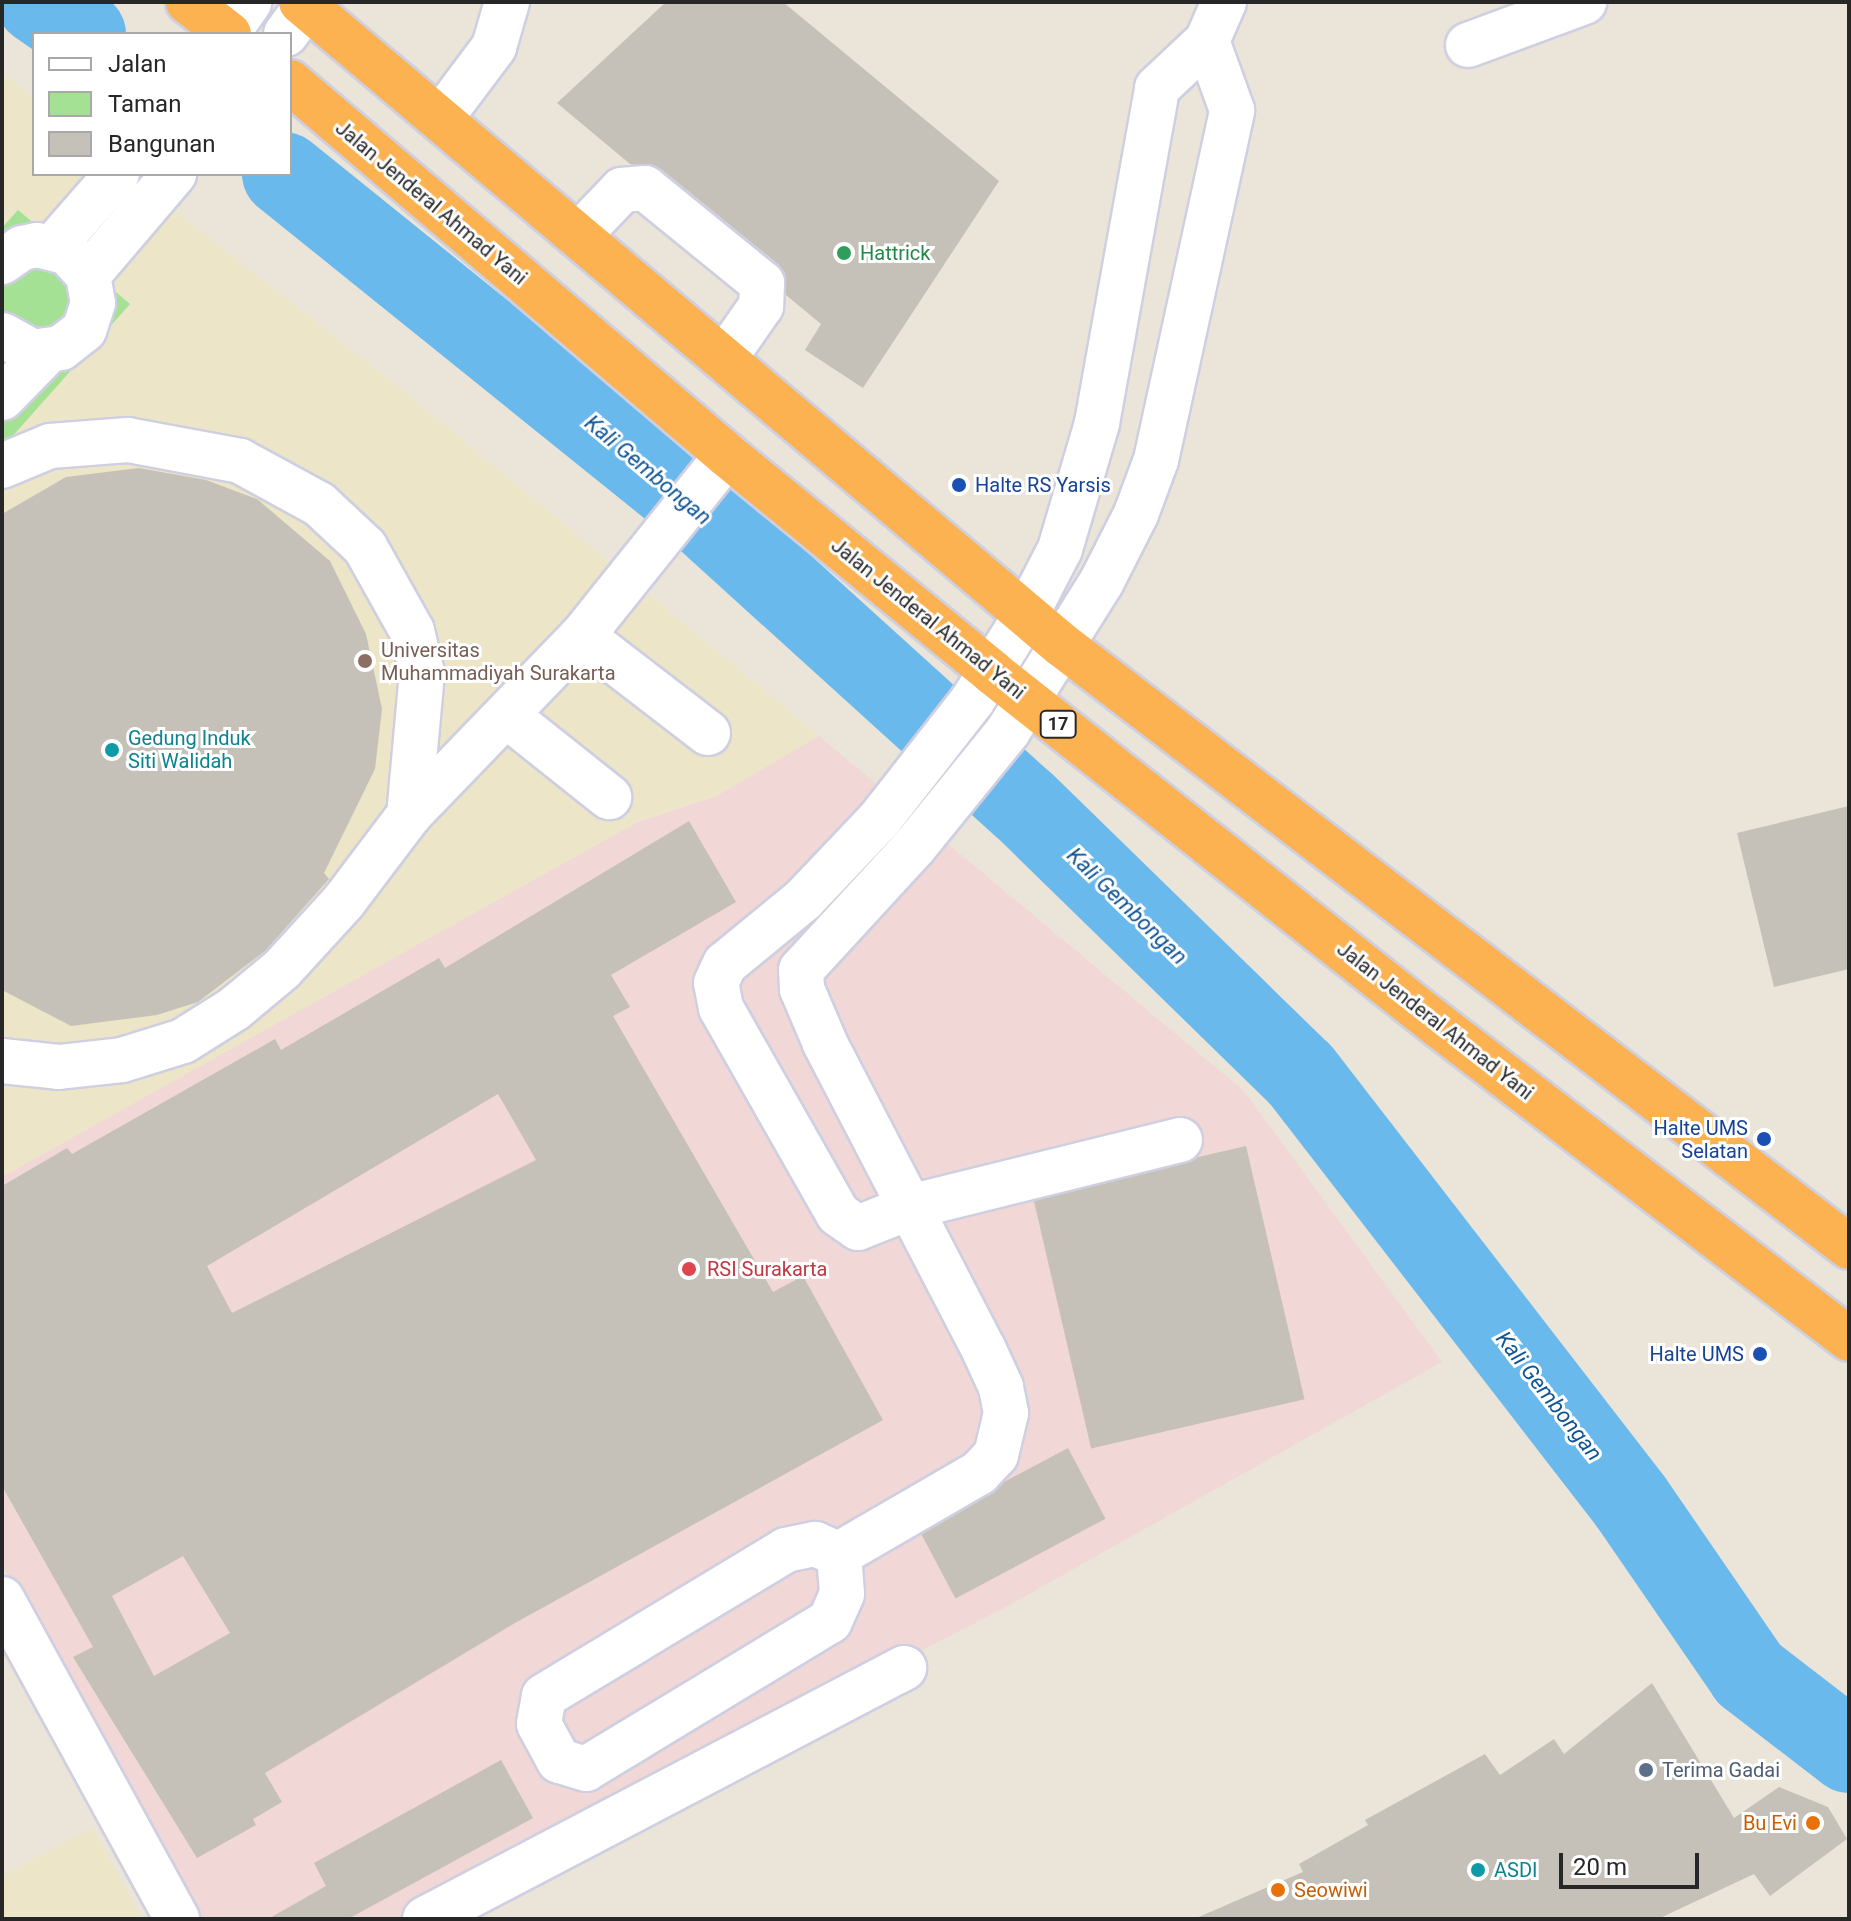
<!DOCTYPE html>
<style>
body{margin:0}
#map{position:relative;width:1851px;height:1921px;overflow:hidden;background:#eae5d8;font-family:Roboto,sans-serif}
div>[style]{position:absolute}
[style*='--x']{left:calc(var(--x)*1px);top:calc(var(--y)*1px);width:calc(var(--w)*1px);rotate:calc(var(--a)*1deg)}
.education>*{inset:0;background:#ece5c7}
.medical>*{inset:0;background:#f1d7d5}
.green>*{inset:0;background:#a4e194}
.river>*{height:84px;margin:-42px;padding:0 42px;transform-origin:42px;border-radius:42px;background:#6ab9ed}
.building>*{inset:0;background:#c5c1b8;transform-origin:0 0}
.roads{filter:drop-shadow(2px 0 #cecfe1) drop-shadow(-2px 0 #cecfe1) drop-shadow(0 2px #cecfe1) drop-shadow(0 -2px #cecfe1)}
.minor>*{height:44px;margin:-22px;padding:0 22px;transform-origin:22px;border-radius:22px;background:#fff}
.highway>*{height:44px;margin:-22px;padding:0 22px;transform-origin:22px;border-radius:22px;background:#fdb251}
.dots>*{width:22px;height:22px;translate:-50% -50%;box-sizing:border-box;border:4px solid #fff;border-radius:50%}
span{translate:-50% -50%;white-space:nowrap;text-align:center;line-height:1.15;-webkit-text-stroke:6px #fff;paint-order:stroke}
.shield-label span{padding:2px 6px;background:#fff;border:2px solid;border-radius:6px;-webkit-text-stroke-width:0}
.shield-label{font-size:18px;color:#272727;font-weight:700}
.street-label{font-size:20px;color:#272727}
.leisure-label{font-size:20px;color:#27864d}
.left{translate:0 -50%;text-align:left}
.transit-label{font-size:20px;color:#164399}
.right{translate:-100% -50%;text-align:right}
.education-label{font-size:20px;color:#785e54}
.culture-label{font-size:20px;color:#0d838f}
.health-label{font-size:20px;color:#be3a42}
.service-label{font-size:20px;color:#4e5e75}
.food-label{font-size:20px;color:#c56008}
.water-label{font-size:22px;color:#0e5495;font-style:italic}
.frame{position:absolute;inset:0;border:4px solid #272727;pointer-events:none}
.legend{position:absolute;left:32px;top:32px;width:260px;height:144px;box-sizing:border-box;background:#fff;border:2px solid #a9a9a9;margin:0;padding:10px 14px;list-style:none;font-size:24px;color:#272727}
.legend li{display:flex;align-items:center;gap:16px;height:40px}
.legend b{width:40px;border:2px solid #a9a9a9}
.scale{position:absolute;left:1559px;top:1853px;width:140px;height:36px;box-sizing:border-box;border:4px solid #272727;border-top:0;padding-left:10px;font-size:24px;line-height:28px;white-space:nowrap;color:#272727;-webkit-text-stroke:6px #fff;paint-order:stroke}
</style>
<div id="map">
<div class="education">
<div style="clip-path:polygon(8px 77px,34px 98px,34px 174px,128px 174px,401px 389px,819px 736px,717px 796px,636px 823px,2px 1177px,2px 80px)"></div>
<div style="clip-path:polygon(93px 1828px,142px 1919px,2px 1919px,2px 1876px)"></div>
</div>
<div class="medical">
<div style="clip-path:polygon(819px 736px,1244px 1091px,1442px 1362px,1002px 1609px,402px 1919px,191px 1919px,2px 1565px,2px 1177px,636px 823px,717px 796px)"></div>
</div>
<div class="green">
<div style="clip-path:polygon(18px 210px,130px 304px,2px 448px,2px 228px)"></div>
</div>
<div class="river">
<div style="--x:38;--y:2;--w:56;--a:34.8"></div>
<div style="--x:284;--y:174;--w:502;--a:38.86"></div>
<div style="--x:675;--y:489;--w:471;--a:42.2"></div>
<div style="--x:1024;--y:805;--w:385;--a:44.3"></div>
<div style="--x:1300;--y:1074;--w:541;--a:52.28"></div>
<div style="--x:1631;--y:1502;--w:209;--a:55.5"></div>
<div style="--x:1749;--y:1674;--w:126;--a:37.6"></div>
</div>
<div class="building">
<div style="clip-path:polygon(666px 2px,783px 2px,999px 181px,863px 388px,805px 350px,821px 324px,786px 295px,785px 273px,778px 264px,661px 169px,630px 164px,557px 103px)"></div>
<div style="clip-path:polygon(139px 468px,206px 480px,257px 499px,330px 561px,366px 634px,382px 709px,375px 769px,324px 873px,329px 879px,265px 951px,198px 1002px,157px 1015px,71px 1026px,2px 990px,2px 514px,66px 477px)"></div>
<div style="clip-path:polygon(1849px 806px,1849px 969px,1774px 987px,1737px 833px)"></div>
<div style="clip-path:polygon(evenodd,689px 821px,736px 902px,611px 975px,630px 1007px,613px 1016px,773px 1292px,803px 1276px,883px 1420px,515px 1623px,265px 1773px,282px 1802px,253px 1819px,256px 1825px,197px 1858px,73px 1657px,93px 1647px,2px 1486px,2px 1186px,67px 1148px,72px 1154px,275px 1039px,281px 1050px,439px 958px,445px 968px,689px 821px,498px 1094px,536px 1160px,232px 1313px,207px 1266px,498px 1094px,689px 821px,183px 1556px,230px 1633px,154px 1676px,112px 1596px,183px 1556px)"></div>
<div style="left:1246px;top:1146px;width:260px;height:219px;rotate:77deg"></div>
<div style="left:1068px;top:1448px;width:80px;height:170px;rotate:62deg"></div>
<div style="clip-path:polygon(1652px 1683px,1734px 1818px,1779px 1787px,1828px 1807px,1847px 1839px,1770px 1896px,1754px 1874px,1658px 1919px,1194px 1919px,1303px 1872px,1299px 1864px,1368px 1825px,1365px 1820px,1485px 1754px,1500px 1775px,1554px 1739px,1564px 1754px)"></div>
<div style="clip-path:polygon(501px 1760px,533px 1818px,348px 1919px,268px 1919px,326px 1886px,314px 1863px)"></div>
</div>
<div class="roads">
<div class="minor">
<div style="--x:227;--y:34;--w:39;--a:-55"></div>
<div style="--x:286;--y:34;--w:34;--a:-54"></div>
<div style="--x:1468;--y:45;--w:124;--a:-20.3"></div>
<div style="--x:440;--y:119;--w:90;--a:-53.1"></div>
<div style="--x:494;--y:47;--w:47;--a:-73.9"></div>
<div style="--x:578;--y:236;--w:64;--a:-46.3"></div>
<div style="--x:622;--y:190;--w:23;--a:-5"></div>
<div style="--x:645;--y:188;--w:151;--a:39.1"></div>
<div style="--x:762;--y:283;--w:23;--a:92"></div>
<div style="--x:761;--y:306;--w:65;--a:124.9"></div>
<div style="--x:53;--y:247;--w:97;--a:-48.8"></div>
<div style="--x:2;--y:262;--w:24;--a:-35"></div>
<div style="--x:22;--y:248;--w:15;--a:-11"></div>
<div style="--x:37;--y:245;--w:32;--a:14"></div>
<div style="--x:68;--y:253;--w:30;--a:48"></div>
<div style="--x:88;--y:275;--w:28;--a:80"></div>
<div style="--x:93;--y:303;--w:28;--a:108"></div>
<div style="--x:84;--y:330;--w:29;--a:142"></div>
<div style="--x:61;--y:348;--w:28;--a:172"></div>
<div style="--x:33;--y:352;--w:35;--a:-151"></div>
<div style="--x:88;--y:275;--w:133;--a:-49.6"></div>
<div style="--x:2;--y:398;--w:64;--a:-45.6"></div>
<div style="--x:2;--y:466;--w:52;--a:-22.6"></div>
<div style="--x:50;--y:446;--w:78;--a:-4.4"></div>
<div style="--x:128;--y:440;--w:114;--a:10.6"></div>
<div style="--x:240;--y:461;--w:90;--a:28.6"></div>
<div style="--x:319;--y:504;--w:63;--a:43.1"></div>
<div style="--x:365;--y:547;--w:96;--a:60.8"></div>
<div style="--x:412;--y:631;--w:43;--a:76.6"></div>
<div style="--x:422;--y:673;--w:143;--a:95.2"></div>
<div style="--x:582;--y:636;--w:159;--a:37.6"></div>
<div style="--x:506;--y:715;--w:132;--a:38.5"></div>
<div style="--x:2;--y:1061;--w:57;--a:6"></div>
<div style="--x:59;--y:1067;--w:63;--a:-6.3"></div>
<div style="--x:122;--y:1060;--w:64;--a:-17.3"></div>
<div style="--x:183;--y:1041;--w:60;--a:-32.1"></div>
<div style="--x:234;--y:1009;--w:62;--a:-39.8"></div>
<div style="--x:282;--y:969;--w:92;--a:-47.6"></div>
<div style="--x:344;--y:901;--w:108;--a:-52.9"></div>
<div style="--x:409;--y:815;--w:249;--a:-46"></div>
<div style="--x:582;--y:636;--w:232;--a:-51.3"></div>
<div style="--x:1180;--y:1140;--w:275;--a:166.1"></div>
<div style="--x:913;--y:1206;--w:59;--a:158.2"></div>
<div style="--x:858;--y:1228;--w:24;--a:-145"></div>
<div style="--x:838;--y:1214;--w:237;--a:-119.6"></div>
<div style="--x:721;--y:1008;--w:25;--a:-101"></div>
<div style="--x:716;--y:983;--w:21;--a:-65"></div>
<div style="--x:725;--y:964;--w:102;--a:-39.4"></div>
<div style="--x:804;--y:899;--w:109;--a:-46.5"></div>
<div style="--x:879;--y:820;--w:151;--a:-52"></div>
<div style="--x:972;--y:701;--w:102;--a:-57.9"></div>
<div style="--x:1026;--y:615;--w:74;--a:-62.7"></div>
<div style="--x:1060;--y:549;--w:131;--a:-73.6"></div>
<div style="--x:1097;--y:423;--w:340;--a:-79.8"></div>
<div style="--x:1157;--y:88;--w:69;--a:-43.2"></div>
<div style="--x:1207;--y:41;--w:43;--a:-66.4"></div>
<div style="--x:815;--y:1544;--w:26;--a:23"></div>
<div style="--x:839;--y:1554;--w:40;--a:85.7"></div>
<div style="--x:842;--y:1594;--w:30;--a:114"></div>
<div style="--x:830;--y:1621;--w:285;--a:148.8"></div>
<div style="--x:586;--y:1769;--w:28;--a:-163"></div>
<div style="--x:559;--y:1761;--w:42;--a:-118.4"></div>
<div style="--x:539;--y:1724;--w:28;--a:-80"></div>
<div style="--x:544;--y:1696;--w:283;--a:-31.1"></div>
<div style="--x:786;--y:1550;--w:30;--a:-12"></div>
<div style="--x:839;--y:1554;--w:162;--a:-30.1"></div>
<div style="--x:979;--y:1473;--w:25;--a:-47"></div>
<div style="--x:996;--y:1455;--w:43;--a:-76.6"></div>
<div style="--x:1006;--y:1413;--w:26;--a:-101"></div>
<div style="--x:1001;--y:1387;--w:41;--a:-114.7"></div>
<div style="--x:984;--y:1350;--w:346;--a:-117.4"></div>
<div style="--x:825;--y:1043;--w:59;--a:-113.1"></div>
<div style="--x:802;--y:989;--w:19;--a:-93"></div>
<div style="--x:801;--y:970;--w:168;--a:-47.4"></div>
<div style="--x:915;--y:846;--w:148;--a:-51"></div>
<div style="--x:1008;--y:731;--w:177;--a:-57.9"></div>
<div style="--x:1102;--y:581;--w:75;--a:-63.1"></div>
<div style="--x:1136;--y:514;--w:58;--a:-69.7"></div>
<div style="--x:1156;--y:460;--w:358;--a:-77.7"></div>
<div style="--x:1232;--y:110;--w:73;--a:-109.9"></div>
<div style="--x:2;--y:1599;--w:365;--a:61.3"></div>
<div style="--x:425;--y:1919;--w:541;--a:-27.65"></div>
</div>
<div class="highway">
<div style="--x:188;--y:2;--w:52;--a:38"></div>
<div style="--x:301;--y:2;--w:996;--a:40.2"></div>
<div style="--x:1062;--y:645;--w:991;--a:37.41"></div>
<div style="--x:290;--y:82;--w:575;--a:40.48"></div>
<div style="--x:727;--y:455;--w:344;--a:39.3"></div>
<div style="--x:993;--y:673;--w:567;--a:38.34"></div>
<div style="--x:1438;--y:1025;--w:517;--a:37.38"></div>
</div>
</div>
<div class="dots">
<div style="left:844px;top:253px;background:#2e9e5b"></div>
<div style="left:959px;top:485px;background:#1a4fb4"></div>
<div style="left:365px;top:661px;background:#8d6e63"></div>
<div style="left:112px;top:750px;background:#0f9aa8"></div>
<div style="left:1764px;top:1139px;background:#1a4fb4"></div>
<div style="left:689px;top:1269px;background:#e0444e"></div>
<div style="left:1760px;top:1354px;background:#1a4fb4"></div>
<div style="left:1646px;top:1770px;background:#5c6f8a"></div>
<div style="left:1813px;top:1823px;background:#e8710a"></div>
<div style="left:1478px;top:1870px;background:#0f9aa8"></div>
<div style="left:1278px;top:1890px;background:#e8710a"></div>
</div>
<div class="shield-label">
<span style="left:1058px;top:724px">17</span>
</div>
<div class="street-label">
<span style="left:431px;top:203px;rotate:40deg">Jalan Jenderal Ahmad Yani</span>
<span style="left:928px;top:619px;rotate:39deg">Jalan Jenderal Ahmad Yani</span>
<span style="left:1435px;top:1021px;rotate:38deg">Jalan Jenderal Ahmad Yani</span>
</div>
<div class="leisure-label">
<span class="left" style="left:860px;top:253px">Hattrick</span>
</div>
<div class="transit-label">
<span class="left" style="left:975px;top:485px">Halte RS Yarsis</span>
<span class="right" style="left:1748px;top:1140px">Halte UMS<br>Selatan</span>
<span class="right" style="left:1744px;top:1354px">Halte UMS</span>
</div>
<div class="education-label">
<span class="left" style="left:381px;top:662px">Universitas<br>Muhammadiyah Surakarta</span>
</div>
<div class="culture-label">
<span class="left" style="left:128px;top:750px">Gedung Induk<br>Siti Walidah</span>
<span class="left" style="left:1494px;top:1870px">ASDI</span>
</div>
<div class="health-label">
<span class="left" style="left:707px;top:1269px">RSI Surakarta</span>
</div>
<div class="service-label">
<span class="left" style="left:1662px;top:1770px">Terima Gadai</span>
</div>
<div class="food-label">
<span class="right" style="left:1797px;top:1823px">Bu Evi</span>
<span class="left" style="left:1294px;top:1890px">Seowiwi</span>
</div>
<div class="water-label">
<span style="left:648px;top:470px;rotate:40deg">Kali Gembongan</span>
<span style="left:1127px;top:906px;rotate:44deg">Kali Gembongan</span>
<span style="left:1549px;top:1396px;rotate:52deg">Kali Gembongan</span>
</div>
<div class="frame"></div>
<ul class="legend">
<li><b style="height:10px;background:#fff"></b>Jalan</li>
<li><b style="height:22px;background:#a4e194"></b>Taman</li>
<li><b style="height:22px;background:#c5c1b8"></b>Bangunan</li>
</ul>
<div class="scale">20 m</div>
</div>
